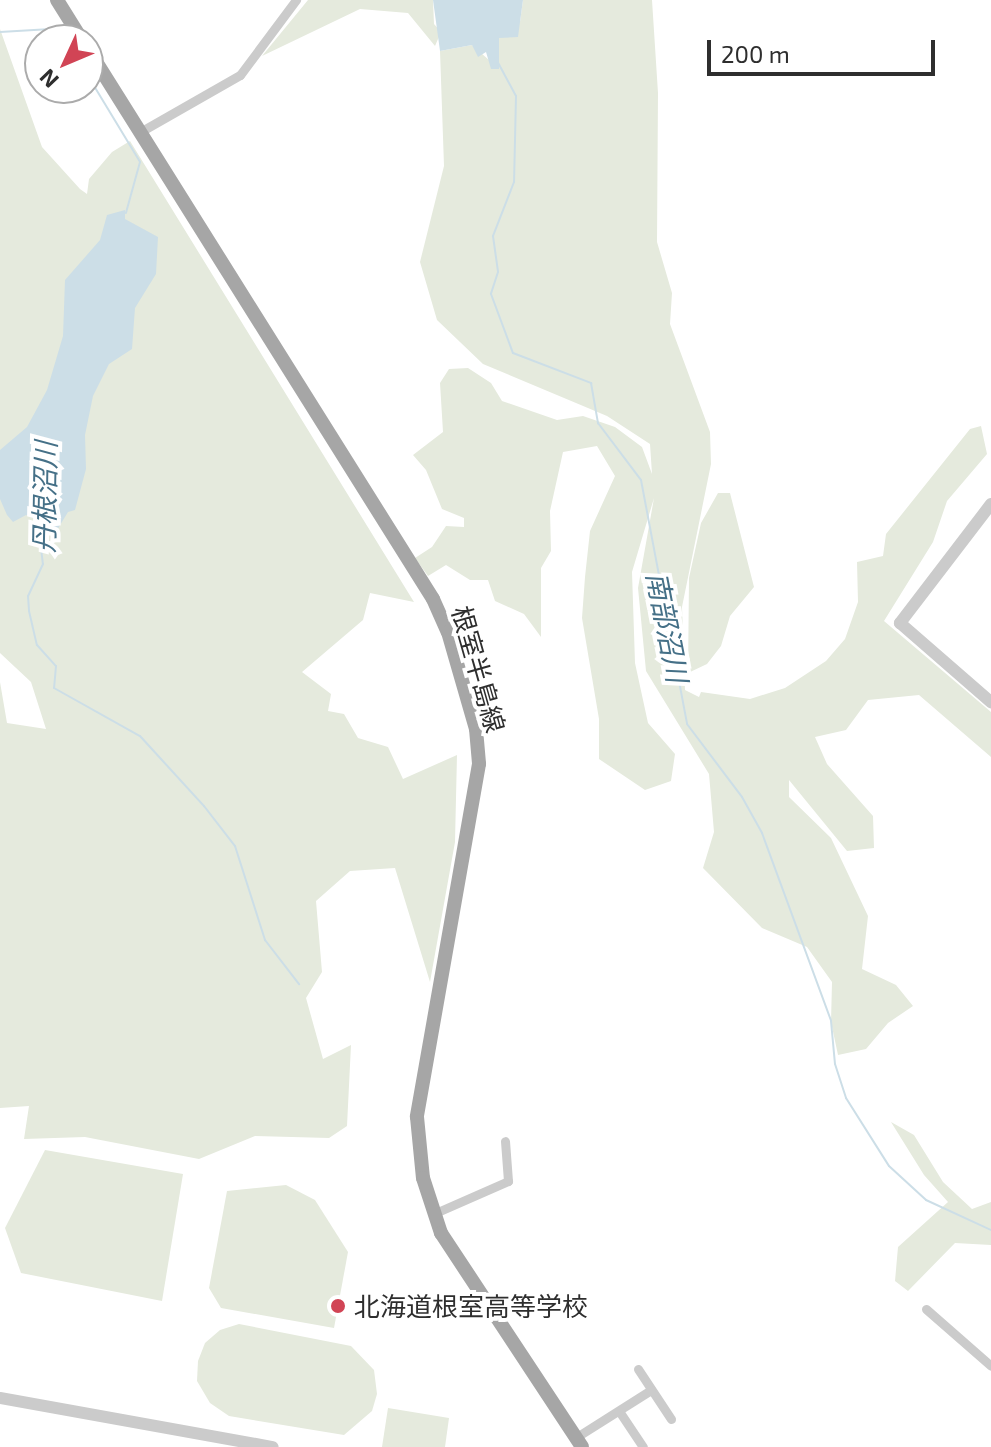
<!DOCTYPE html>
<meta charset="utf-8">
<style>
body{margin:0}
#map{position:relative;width:991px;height:1447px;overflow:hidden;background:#fff;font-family:"Exo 2","Noto Sans JP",sans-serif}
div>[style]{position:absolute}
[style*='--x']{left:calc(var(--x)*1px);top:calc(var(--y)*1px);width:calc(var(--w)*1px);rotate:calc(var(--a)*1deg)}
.green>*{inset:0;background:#e5eadd}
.water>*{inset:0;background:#ccdee7}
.stream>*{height:2px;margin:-1px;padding:0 1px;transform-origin:1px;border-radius:1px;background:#ccdee7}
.minor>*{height:9px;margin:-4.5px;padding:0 4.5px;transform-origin:4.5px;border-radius:4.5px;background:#cbcbcb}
.tertiary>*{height:12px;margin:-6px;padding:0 6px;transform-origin:6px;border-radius:6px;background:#cbcbcb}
.primary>*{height:14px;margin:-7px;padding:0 7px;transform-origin:7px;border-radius:7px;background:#a6a6a6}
.dots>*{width:22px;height:22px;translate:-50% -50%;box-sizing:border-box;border:4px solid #fff;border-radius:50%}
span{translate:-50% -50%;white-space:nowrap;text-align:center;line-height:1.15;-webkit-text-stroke:8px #fff;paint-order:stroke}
.street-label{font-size:26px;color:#2e2e2e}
.poi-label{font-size:26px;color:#2e2e2e}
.left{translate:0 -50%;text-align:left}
.water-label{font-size:28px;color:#457087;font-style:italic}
.north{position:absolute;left:24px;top:24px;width:80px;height:80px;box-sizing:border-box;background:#fff;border:2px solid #ababab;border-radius:50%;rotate:226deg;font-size:22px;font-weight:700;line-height:32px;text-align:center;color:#2e2e2e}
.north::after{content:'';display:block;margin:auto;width:28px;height:36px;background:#d14455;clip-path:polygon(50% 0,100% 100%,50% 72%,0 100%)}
.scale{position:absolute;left:707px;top:40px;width:228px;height:36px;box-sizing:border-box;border:4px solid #2e2e2e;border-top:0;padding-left:10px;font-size:24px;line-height:28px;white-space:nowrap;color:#2e2e2e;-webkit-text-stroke:6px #fff;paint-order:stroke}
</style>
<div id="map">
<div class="green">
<div style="clip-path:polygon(308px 0,433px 0,434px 24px,441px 32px,435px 46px,408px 13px,360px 9px,262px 56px)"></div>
<div style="clip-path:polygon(523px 0,652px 0,658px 93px,657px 242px,672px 293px,670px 324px,710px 432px,711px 464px,682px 607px,685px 690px,699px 697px,701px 692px,750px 699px,785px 688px,826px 661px,845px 639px,858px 602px,857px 562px,883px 556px,886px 534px,970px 429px,981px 426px,987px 454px,947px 501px,933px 542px,884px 621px,991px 712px,991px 757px,919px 695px,868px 700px,846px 730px,815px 737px,827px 764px,873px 816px,874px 848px,847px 851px,789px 780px,789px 797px,831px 838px,868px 916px,862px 969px,896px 985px,913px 1006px,888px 1023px,866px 1049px,838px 1055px,831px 1022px,832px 982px,807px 947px,762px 928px,703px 868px,714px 832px,709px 774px,646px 671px,638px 588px,654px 498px,632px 572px,635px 663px,648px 723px,675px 754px,671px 781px,645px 790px,599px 759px,599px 719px,582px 618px,585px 577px,590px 531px,615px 476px,597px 446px,563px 452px,550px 511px,551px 551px,541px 568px,541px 637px,524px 614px,495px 601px,488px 580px,470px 580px,446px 565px,428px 576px,415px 558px,432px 547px,446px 526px,464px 527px,464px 518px,442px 509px,426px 470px,413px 455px,443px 432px,440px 383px,449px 369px,468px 368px,491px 383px,502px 401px,557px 420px,583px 416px,615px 427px,642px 447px,652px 474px,650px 444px,607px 416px,483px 364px,437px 320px,420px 262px,444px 166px,440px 51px,472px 45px,498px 68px,498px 38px,520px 22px)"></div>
<div style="clip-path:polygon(0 29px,42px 147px,80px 189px,87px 194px,89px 179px,112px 152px,130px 141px,414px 602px,370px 593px,363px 620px,302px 672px,331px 694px,328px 711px,344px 714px,358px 738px,388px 747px,403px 779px,457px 755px,455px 842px,430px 982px,395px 868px,350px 871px,316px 901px,322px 972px,306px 998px,323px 1059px,351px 1045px,347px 1126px,329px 1138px,255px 1136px,199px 1159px,85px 1137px,24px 1139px,29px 1106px,0 1108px,0 682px,7px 723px,46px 729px,31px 682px,0 653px)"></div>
<div style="clip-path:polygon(718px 493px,730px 493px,754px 587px,730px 616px,721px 646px,707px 664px,688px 673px,689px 578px,701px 523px)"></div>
<div style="clip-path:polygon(891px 1122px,914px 1135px,943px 1182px,972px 1209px,991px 1202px,991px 1245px,955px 1243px,908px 1291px,895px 1281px,898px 1247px,948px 1202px,924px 1175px)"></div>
<div style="clip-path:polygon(45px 1150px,183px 1174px,162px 1301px,21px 1273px,5px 1228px)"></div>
<div style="clip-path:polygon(286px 1185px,315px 1200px,348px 1252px,334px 1328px,221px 1308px,209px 1288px,227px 1191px)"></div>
<div style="clip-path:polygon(239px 1324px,351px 1346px,374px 1370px,377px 1394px,372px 1411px,344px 1435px,229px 1416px,210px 1403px,197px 1381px,198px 1361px,205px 1343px,220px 1330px)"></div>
<div style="clip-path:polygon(388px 1408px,449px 1418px,445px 1447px,382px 1447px)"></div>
</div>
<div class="water">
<div style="clip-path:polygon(433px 0,523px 0,518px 37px,499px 38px,499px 69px,491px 69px,486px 52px,478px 57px,472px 45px,440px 51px)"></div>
<div style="clip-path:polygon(125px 210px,125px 219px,158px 237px,156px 274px,135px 308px,132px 349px,109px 364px,93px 396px,85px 435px,86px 469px,75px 510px,68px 512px,54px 535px,39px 533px,33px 518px,26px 515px,13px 522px,7px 515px,0 499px,0 450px,27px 427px,47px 390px,63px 336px,65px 280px,100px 240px,107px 215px)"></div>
</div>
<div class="stream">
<div style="--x:0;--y:32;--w:51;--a:-3.4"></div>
<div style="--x:51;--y:29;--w:19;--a:36"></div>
<div style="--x:495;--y:57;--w:44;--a:61.7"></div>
<div style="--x:516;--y:96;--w:86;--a:91.3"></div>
<div style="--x:514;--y:182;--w:58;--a:111.3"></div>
<div style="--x:493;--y:236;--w:36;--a:82"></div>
<div style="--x:498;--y:272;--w:23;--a:108"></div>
<div style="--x:491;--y:294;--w:63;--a:69.6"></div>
<div style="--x:513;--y:353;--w:84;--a:21"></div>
<div style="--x:591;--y:383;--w:41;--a:80.1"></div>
<div style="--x:598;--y:423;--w:71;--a:53"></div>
<div style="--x:641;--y:480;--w:248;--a:79.3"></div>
<div style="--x:687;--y:724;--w:91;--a:53"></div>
<div style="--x:742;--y:797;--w:41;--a:60.9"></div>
<div style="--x:762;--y:833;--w:200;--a:69.8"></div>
<div style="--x:831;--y:1021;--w:43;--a:84.7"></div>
<div style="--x:835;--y:1064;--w:36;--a:72"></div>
<div style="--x:846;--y:1098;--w:80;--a:57.7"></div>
<div style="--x:889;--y:1166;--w:50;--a:42.6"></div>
<div style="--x:926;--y:1200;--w:72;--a:24.8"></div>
<div style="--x:88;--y:76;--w:100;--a:58.8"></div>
<div style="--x:140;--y:162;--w:53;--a:105.4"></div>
<div style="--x:39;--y:532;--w:32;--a:83"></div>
<div style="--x:43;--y:564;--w:35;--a:115"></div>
<div style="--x:28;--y:596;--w:15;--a:86"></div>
<div style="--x:29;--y:611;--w:35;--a:77"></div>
<div style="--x:37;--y:645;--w:28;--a:48"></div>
<div style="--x:56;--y:666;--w:22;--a:95"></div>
<div style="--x:54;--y:688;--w:98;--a:29.2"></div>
<div style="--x:140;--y:736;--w:95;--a:47.6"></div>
<div style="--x:204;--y:806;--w:51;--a:52.2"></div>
<div style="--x:235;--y:846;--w:99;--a:72.3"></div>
<div style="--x:265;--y:940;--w:56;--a:52.3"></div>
</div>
<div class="minor">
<div style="--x:140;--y:132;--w:115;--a:-29.7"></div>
<div style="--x:240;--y:75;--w:94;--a:-53.3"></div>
<div style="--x:433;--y:1214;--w:82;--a:-23.7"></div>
<div style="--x:508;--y:1181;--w:40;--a:-94.3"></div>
<div style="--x:926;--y:1309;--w:86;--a:41.2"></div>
<div style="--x:638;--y:1369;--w:60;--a:56.6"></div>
<div style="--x:619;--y:1411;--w:43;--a:56.3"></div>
<div style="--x:575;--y:1438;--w:90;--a:-32.3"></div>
</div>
<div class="tertiary">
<div style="--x:991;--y:504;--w:150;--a:127.4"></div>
<div style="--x:900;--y:623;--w:121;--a:41"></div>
<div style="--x:0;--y:1398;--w:277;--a:10.2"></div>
</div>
<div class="primary">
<div style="--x:57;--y:0;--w:47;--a:58"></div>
<div style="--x:88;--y:49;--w:649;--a:57.9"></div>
<div style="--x:433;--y:599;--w:36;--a:66"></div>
<div style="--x:448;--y:632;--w:101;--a:73.9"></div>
<div style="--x:476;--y:729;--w:35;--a:85"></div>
<div style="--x:479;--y:764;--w:358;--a:100"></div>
<div style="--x:417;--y:1117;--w:61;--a:84.4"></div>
<div style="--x:423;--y:1178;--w:58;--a:71.9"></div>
<div style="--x:441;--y:1233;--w:256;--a:56.6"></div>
</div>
<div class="dots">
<div style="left:338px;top:1306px;background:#d14455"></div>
</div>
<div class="street-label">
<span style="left:479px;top:669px;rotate:74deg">根室半島線</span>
</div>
<div class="poi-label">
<span class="left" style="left:354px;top:1306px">北海道根室高等学校</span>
</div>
<div class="water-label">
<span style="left:44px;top:497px;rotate:-89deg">丹根沼川</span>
<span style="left:668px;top:627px;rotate:79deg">南部沼川</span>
</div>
<div class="north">N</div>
<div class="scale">200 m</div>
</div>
